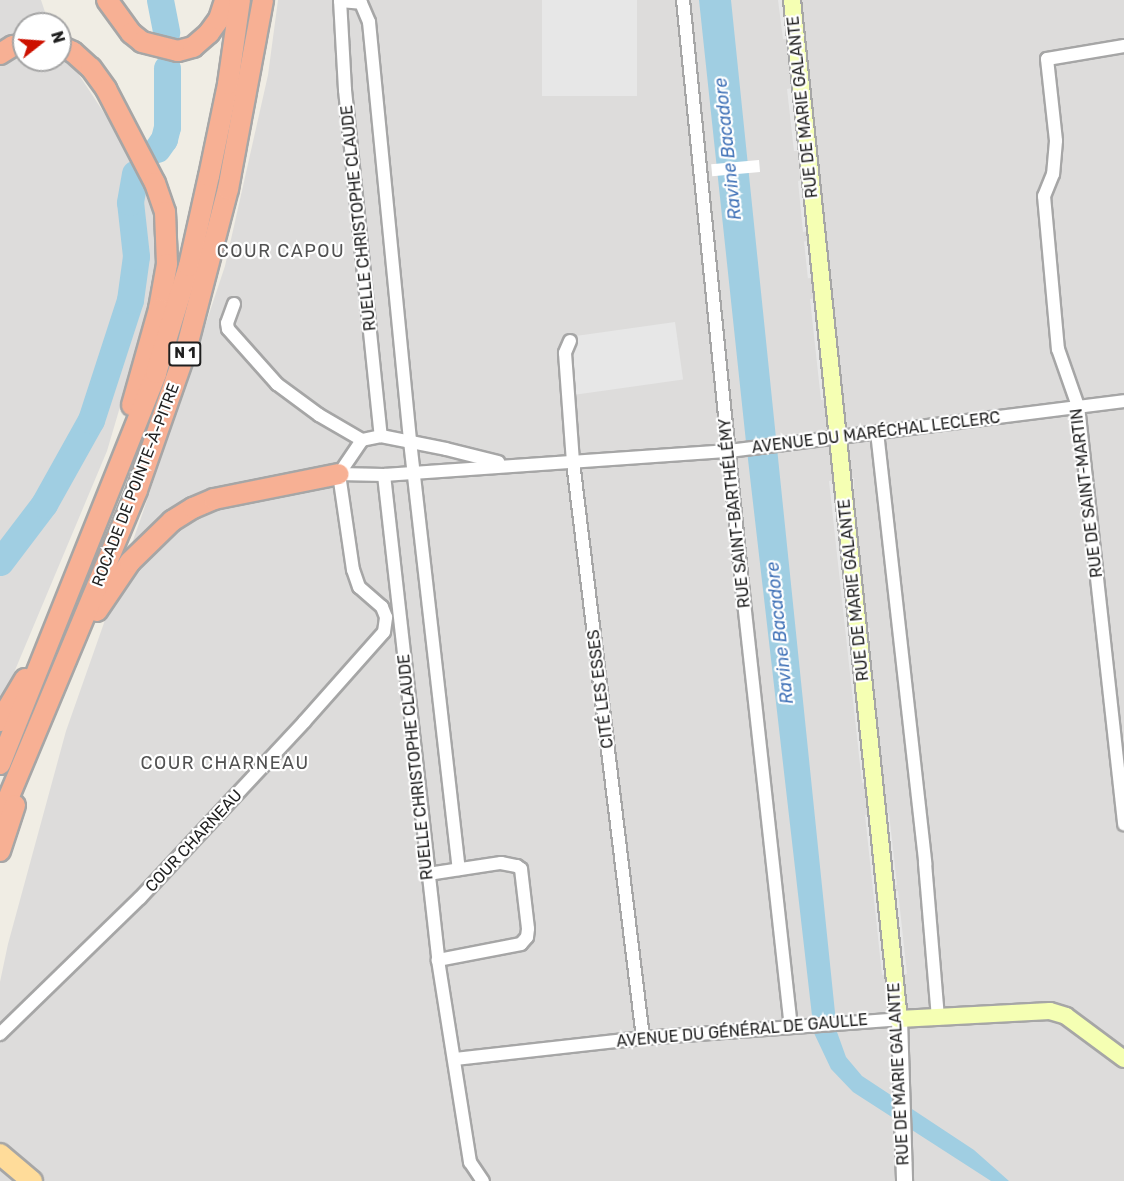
<!DOCTYPE html>
<meta charset="utf-8">
<style>
body{margin:0}
#map{position:relative;width:1124px;height:1181px;overflow:hidden;background:#f0ede4;font-family:Rubik,sans-serif}
div>[style]{position:absolute}
[style*='--x']{left:calc(var(--x)*1px);top:calc(var(--y)*1px);width:calc(var(--w)*1px);rotate:calc(var(--a)*1deg)}
.residential>*{inset:0;background:#dddcdb}
.parking>*{inset:0;background:#e7e7e7;transform-origin:0 0}
.water>*{inset:0;background:#a0cee2}
.pier>*{inset:0;background:#fff;transform-origin:0 0}
.river>*{height:27px;margin:-13.5px;padding:0 13.5px;transform-origin:13.5px;border-radius:13.5px;background:#a0cee2}
.roads{filter:drop-shadow(2px 0 #a6a6a6) drop-shadow(-2px 0 #a6a6a6) drop-shadow(0 2px #a6a6a6) drop-shadow(0 -2px #a6a6a6)}
.minor>*{height:12px;margin:-6px;padding:0 6px;transform-origin:6px;border-radius:6px;background:#fff}
.tertiary>*{height:15px;margin:-7.5px;padding:0 7.5px;transform-origin:7.5px;border-radius:7.5px;background:#fff}
.secondary>*{height:16px;margin:-8px;padding:0 8px;transform-origin:8px;border-radius:8px;background:#f5ffb3}
.primary>*{height:20px;margin:-10px;padding:0 10px;transform-origin:10px;border-radius:10px;background:#ffdc9a}
.trunk>*{height:20px;margin:-10px;padding:0 10px;transform-origin:10px;border-radius:10px;background:#f7b094}
span{translate:-50% -50%;white-space:nowrap;text-align:center;line-height:1.15;-webkit-text-stroke:4.5px #fff;paint-order:stroke}
.shield-label span{padding:2px 4px;background:#fff;border:2px solid;border-radius:4px;-webkit-text-stroke-width:0}
.shield-label{font-size:15px;color:#1f1f1f;font-weight:700}
.street-label{font-size:16px;color:#1f1f1f}
.water-label{font-size:18px;color:#4273b8;font-style:italic}
.neighbourhood-label{font-size:18px;color:#525252;letter-spacing:1.5px}
.north{position:absolute;left:12px;top:12px;width:60px;height:60px;box-sizing:border-box;background:#fff;border:2px solid #a5a5a5;border-radius:50%;rotate:73deg;font-size:16px;font-weight:700;line-height:24px;text-align:center;color:#1f1f1f}
.north::after{content:'';display:block;margin:auto;width:21px;height:27px;background:#cd1100;clip-path:polygon(50% 0,100% 100%,50% 72%,0 100%)}
</style>
<div id="map">
<div class="residential">
<div style="clip-path:polygon(0 0,41px 0,49px 24px,24px 24px,24px 60px,60px 60px,60px 46px,133px 157px,150px 191px,159px 222px,153px 295px,107px 451px,0 706px)"></div>
<div style="clip-path:polygon(278px 0,1124px 0,1124px 1181px,0 1181px,0 982px,8px 944px,66px 731px,143px 512px,225px 266px,268px 75px)"></div>
</div>
<div class="parking">
<div style="left:542px;top:0;width:95px;height:96px"></div>
<div style="clip-path:polygon(778px 0,784px 0,788px 39px,783px 39px)"></div>
<div style="clip-path:polygon(792px 88px,798px 151px,794px 151px,787px 89px)"></div>
<div style="clip-path:polygon(802px 180px,808px 231px,803px 232px,798px 181px)"></div>
<div style="left:809px;top:241px;width:37px;height:5px;rotate:84deg"></div>
<div style="clip-path:polygon(815px 298px,825px 399px,821px 400px,810px 299px)"></div>
<div style="left:675px;top:322px;width:58px;height:111px;rotate:82deg"></div>
<div style="left:849px;top:478px;width:5px;height:141px"></div>
<div style="clip-path:polygon(834px 480px,866px 782px,862px 783px,829px 481px)"></div>
<div style="left:865px;top:628px;width:5px;height:97px"></div>
<div style="clip-path:polygon(889px 813px,897px 885px,893px 885px,884px 814px)"></div>
<div style="clip-path:polygon(870px 814px,886px 974px,882px 975px,865px 815px)"></div>
<div style="clip-path:polygon(894px 891px,898px 891px,907px 974px,902px 974px)"></div>
</div>
<div class="water">
<div style="clip-path:polygon(699px 0,731px 0,837px 1032px,846px 1057px,862px 1076px,974px 1150px,1009px 1181px,991px 1181px,853px 1092px,831px 1069px,814px 1033px,746px 442px)"></div>
</div>
<div class="pier">
<div style="left:759px;top:160px;width:12px;height:48px;rotate:85deg"></div>
</div>
<div class="river">
<div style="--x:160;--y:0;--w:33;--a:79"></div>
<div style="--x:157;--y:149;--w:12;--a:-55"></div>
<div style="--x:164;--y:139;--w:12;--a:-76"></div>
<div style="--x:167;--y:127;--w:59;--a:-90"></div>
<div style="--x:0;--y:562;--w:73;--a:-52.8"></div>
<div style="--x:44;--y:504;--w:96;--a:-60.8"></div>
<div style="--x:91;--y:420;--w:126;--a:-72"></div>
<div style="--x:130;--y:300;--w:44;--a:-82.2"></div>
<div style="--x:136;--y:256;--w:54;--a:-96.3"></div>
<div style="--x:130;--y:202;--w:29;--a:-80"></div>
</div>
<div class="roads">
<div class="minor">
<div style="--x:340;--y:0;--w:90;--a:86.8"></div>
<div style="--x:345;--y:90;--w:348;--a:84.1"></div>
<div style="--x:683;--y:0;--w:587;--a:84.23"></div>
<div style="--x:742;--y:584;--w:445;--a:83.7"></div>
<div style="--x:340;--y:1;--w:21;--a:5"></div>
<div style="--x:361;--y:3;--w:21;--a:67"></div>
<div style="--x:369;--y:22;--w:421;--a:84.4"></div>
<div style="--x:410;--y:441;--w:431;--a:83.5"></div>
<div style="--x:1124;--y:46;--w:78;--a:170.4"></div>
<div style="--x:1047;--y:59;--w:82;--a:83.7"></div>
<div style="--x:1056;--y:141;--w:33;--a:95"></div>
<div style="--x:1053;--y:174;--w:24;--a:112"></div>
<div style="--x:1044;--y:196;--w:154;--a:84.8"></div>
<div style="--x:1058;--y:349;--w:60;--a:70.7"></div>
<div style="--x:1078;--y:406;--w:421;--a:83.7"></div>
<div style="--x:234;--y:304;--w:20;--a:110"></div>
<div style="--x:227;--y:323;--w:6;--a:81"></div>
<div style="--x:228;--y:329;--w:74;--a:48.3"></div>
<div style="--x:277;--y:384;--w:52;--a:36.4"></div>
<div style="--x:319;--y:415;--w:50;--a:30.2"></div>
<div style="--x:362;--y:440;--w:19;--a:-12"></div>
<div style="--x:381;--y:436;--w:66;--a:11.3"></div>
<div style="--x:446;--y:449;--w:54;--a:14"></div>
<div style="--x:570;--y:341;--w:13;--a:113"></div>
<div style="--x:565;--y:353;--w:109;--a:85.8"></div>
<div style="--x:573;--y:462;--w:580;--a:83.07"></div>
<div style="--x:877;--y:432;--w:434;--a:83.6"></div>
<div style="--x:925;--y:863;--w:156;--a:85.2"></div>
<div style="--x:339;--y:474;--w:45;--a:1.3"></div>
<div style="--x:384;--y:475;--w:346;--a:-4"></div>
<div style="--x:729;--y:451;--w:398;--a:-7.2"></div>
<div style="--x:339;--y:474;--w:41;--a:-55.9"></div>
<div style="--x:384;--y:475;--w:488;--a:83.6"></div>
<div style="--x:438;--y:960;--w:205;--a:81"></div>
<div style="--x:470;--y:1162;--w:23;--a:56"></div>
<div style="--x:428;--y:874;--w:74;--a:-8.6"></div>
<div style="--x:501;--y:863;--w:16;--a:11"></div>
<div style="--x:517;--y:866;--w:5;--a:37"></div>
<div style="--x:521;--y:869;--w:60;--a:83.3"></div>
<div style="--x:528;--y:929;--w:8;--a:97"></div>
<div style="--x:527;--y:937;--w:9;--a:131"></div>
<div style="--x:521;--y:944;--w:85;--a:169.1"></div>
<div style="--x:0;--y:1034;--w:195;--a:-44.2"></div>
<div style="--x:140;--y:898;--w:241;--a:-47"></div>
<div style="--x:304;--y:722;--w:120;--a:-48.4"></div>
<div style="--x:384;--y:632;--w:15;--a:-82"></div>
<div style="--x:386;--y:617;--w:11;--a:-112"></div>
<div style="--x:382;--y:607;--w:30;--a:-139"></div>
<div style="--x:359;--y:587;--w:18;--a:-109"></div>
<div style="--x:353;--y:570;--w:97;--a:-98.3"></div>
<div style="--x:455;--y:1059;--w:189;--a:-6.4"></div>
<div style="--x:643;--y:1038;--w:257;--a:-4.2"></div>
</div>
<div class="tertiary">
<div style="--x:899;--y:1019;--w:162;--a:88.2"></div>
</div>
<div class="secondary">
<div style="--x:792;--y:0;--w:1025;--a:84.01"></div>
<div style="--x:899;--y:1019;--w:151;--a:-3"></div>
<div style="--x:1050;--y:1011;--w:17;--a:17"></div>
<div style="--x:1066;--y:1016;--w:72;--a:36.6"></div>
</div>
<div class="primary">
<div style="--x:0;--y:1154;--w:42;--a:40.2"></div>
</div>
<div class="trunk">
<div style="--x:107;--y:0;--w:41;--a:54"></div>
<div style="--x:131;--y:33;--w:14;--a:39"></div>
<div style="--x:142;--y:42;--w:37;--a:14"></div>
<div style="--x:178;--y:51;--w:16;--a:-15"></div>
<div style="--x:193;--y:47;--w:21;--a:-41"></div>
<div style="--x:209;--y:33;--w:17;--a:-54"></div>
<div style="--x:219;--y:19;--w:20;--a:-72"></div>
<div style="--x:60;--y:46;--w:14;--a:25"></div>
<div style="--x:73;--y:52;--w:24;--a:42"></div>
<div style="--x:91;--y:68;--w:26;--a:54"></div>
<div style="--x:106;--y:89;--w:106;--a:62.5"></div>
<div style="--x:155;--y:183;--w:31;--a:71"></div>
<div style="--x:165;--y:212;--w:52;--a:87.8"></div>
<div style="--x:167;--y:264;--w:46;--a:100.1"></div>
<div style="--x:159;--y:309;--w:100;--a:105.7"></div>
<div style="--x:0;--y:54;--w:15;--a:-32"></div>
<div style="--x:13;--y:46;--w:11;--a:-10"></div>
<div style="--x:97;--y:611;--w:59;--a:-56"></div>
<div style="--x:130;--y:562;--w:59;--a:-44.3"></div>
<div style="--x:172;--y:521;--w:25;--a:-32"></div>
<div style="--x:193;--y:508;--w:23;--a:-23"></div>
<div style="--x:214;--y:499;--w:127;--a:-11.3"></div>
<div style="--x:0;--y:721;--w:49;--a:-59.2"></div>
<div style="--x:0;--y:764;--w:421;--a:-68.2"></div>
<div style="--x:156;--y:373;--w:112;--a:-72.9"></div>
<div style="--x:189;--y:266;--w:92;--a:-77.5"></div>
<div style="--x:209;--y:176;--w:94;--a:-78.3"></div>
<div style="--x:228;--y:84;--w:85;--a:-81.9"></div>
<div style="--x:0;--y:818;--w:355;--a:-67.3"></div>
<div style="--x:137;--y:490;--w:148;--a:-70.7"></div>
<div style="--x:186;--y:350;--w:166;--a:-75.4"></div>
<div style="--x:228;--y:189;--w:192;--a:-79.5"></div>
<div style="--x:0;--y:851;--w:48;--a:-71.9"></div>
</div>
</div>
<div class="shield-label">
<span style="left:185px;top:354px">N 1</span>
</div>
<div class="street-label">
<span style="left:803px;top:107px;rotate:-96deg">RUE DE MARIE GALANTE</span>
<span style="left:359px;top:218px;rotate:-96deg">RUELLE CHRISTOPHE CLAUDE</span>
<span style="left:876px;top:433px;rotate:-7deg">AVENUE DU MARÉCHAL LECLERC</span>
<span style="left:136px;top:485px;rotate:-69deg">ROCADE DE POINTE-À-PITRE</span>
<span style="left:1087px;top:493px;rotate:-97deg">RUE DE SAINT-MARTIN</span>
<span style="left:735px;top:513px;rotate:-96deg">RUE SAINT-BARTHÉLÉMY</span>
<span style="left:854px;top:590px;rotate:-96deg">RUE DE MARIE GALANTE</span>
<span style="left:601px;top:689px;rotate:-97deg">CITÉ LES ESSES</span>
<span style="left:416px;top:767px;rotate:-96deg">RUELLE CHRISTOPHE CLAUDE</span>
<span style="left:194px;top:841px;rotate:-47deg">COUR CHARNEAU</span>
<span style="left:742px;top:1031px;rotate:-5deg">AVENUE DU GÉNÉRAL DE GAULLE</span>
<span style="left:899px;top:1074px;rotate:-93deg">RUE DE MARIE GALANTE</span>
</div>
<div class="water-label">
<span style="left:728px;top:149px;rotate:-96deg">Ravine Bacadore</span>
<span style="left:780px;top:633px;rotate:-96deg">Ravine Bacadore</span>
</div>
<div class="neighbourhood-label">
<span style="left:281px;top:251px">COUR CAPOU</span>
<span style="left:225px;top:763px">COUR CHARNEAU</span>
</div>
<div class="north">N</div>
</div>
